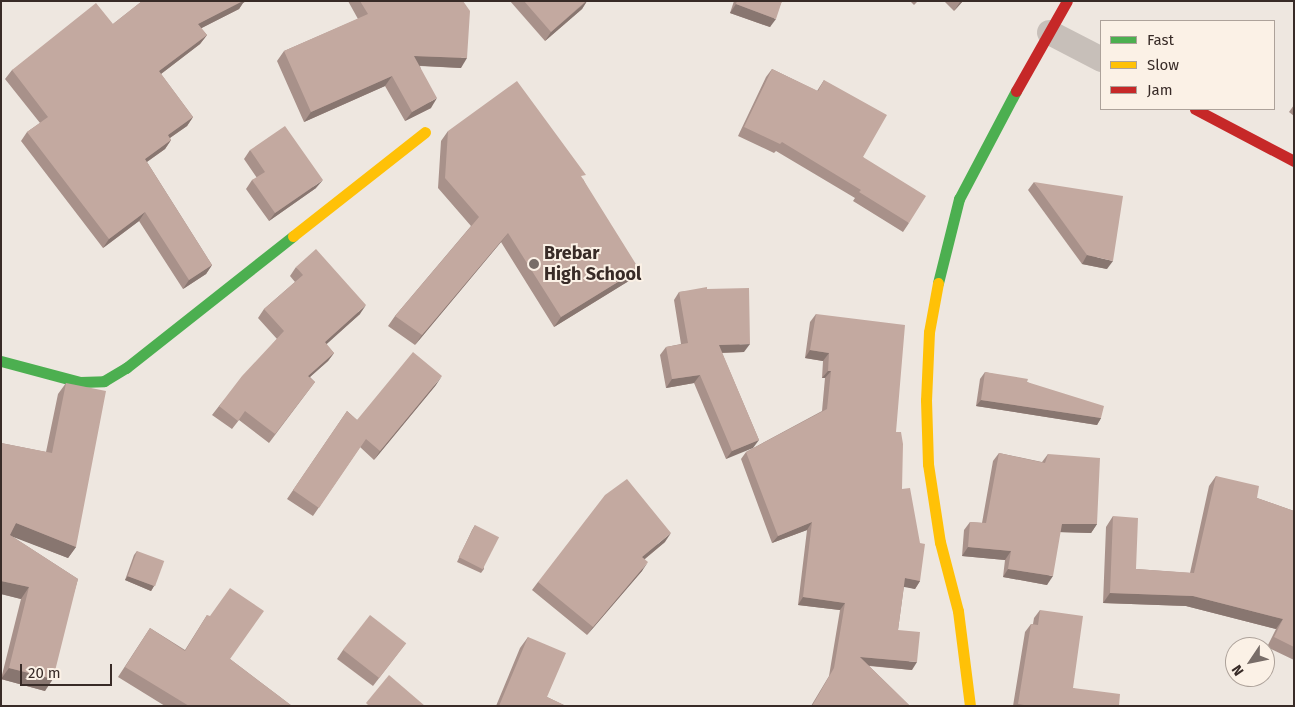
<!DOCTYPE html>
<style>
body{margin:0}
#map{position:relative;width:1295px;height:707px;overflow:hidden;background:#eee7e0;font-family:"Fira Sans",sans-serif}
div>[style]{position:absolute}
[style*='--x']{left:calc(var(--x)*1px);top:calc(var(--y)*1px);width:calc(var(--w)*1px);rotate:calc(var(--a)*1deg)}
.street>*{height:25px;margin:-12.5px;padding:0 12.5px;transform-origin:12.5px;border-radius:12.5px;background:#c7bfb9}
.fast>*{height:11px;margin:-5.5px;padding:0 5.5px;transform-origin:5.5px;border-radius:5.5px;background:#4caf50}
.slow>*{height:11px;margin:-5.5px;padding:0 5.5px;transform-origin:5.5px;border-radius:5.5px;background:#ffc107}
.jam>*{height:11px;margin:-5.5px;padding:0 5.5px;transform-origin:5.5px;border-radius:5.5px;background:#c62828}
.wall>*{inset:0;background:#a8918a}
.shaded-wall>*{inset:0;background:#887670}
.building>*{inset:0;background:#c3a9a0;transform-origin:0 0}
.dots>*{width:14px;height:14px;translate:-50% -50%;box-sizing:border-box;border:2px solid #fbf1e6;border-radius:50%}
span{translate:-50% -50%;white-space:nowrap;text-align:center;line-height:1.15;-webkit-text-stroke:4px #fbf1e6;paint-order:stroke}
.poi-label{font-size:18px;color:#382b27;font-weight:700}
.left{translate:0 -50%;text-align:left}
.frame{position:absolute;inset:0;border:2px solid #382b27;pointer-events:none}
.legend{position:absolute;left:1100px;top:20px;width:175px;height:90px;box-sizing:border-box;background:#fbf1e6;border:1px solid #ada29a;margin:0;padding:6px 9px;list-style:none;font-size:15px;color:#382b27}
.legend li{display:flex;align-items:center;gap:10px;height:25px}
.legend b{width:25px;border:1px solid #ada29a}
.north{position:absolute;left:1225px;top:637px;width:50px;height:50px;box-sizing:border-box;background:#fbf1e6;border:1px solid #ada29a;border-radius:50%;rotate:236deg;font-size:14px;font-weight:700;line-height:20px;text-align:center;color:#382b27}
.north::after{content:'';display:block;margin:auto;width:18px;height:22px;background:#786d68;clip-path:polygon(50% 0,100% 100%,50% 72%,0 100%)}
.scale{position:absolute;left:20px;top:664px;width:92px;height:22px;box-sizing:border-box;border:2px solid #382b27;border-top:0;padding-left:6px;font-size:15px;line-height:18px;white-space:nowrap;color:#382b27;-webkit-text-stroke:4px #fbf1e6;paint-order:stroke}
</style>
<div id="map">
<div class="street">
<div style="--x:1049;--y:32;--w:59;--a:27.4"></div>
</div>
<div class="fast">
<div style="--x:938;--y:283;--w:87;--a:-76"></div>
<div style="--x:959;--y:199;--w:122;--a:-62.2"></div>
<div style="--x:1;--y:361;--w:82;--a:14.9"></div>
<div style="--x:80;--y:382;--w:24;--a:-2"></div>
<div style="--x:104;--y:381;--w:26;--a:-31"></div>
<div style="--x:126;--y:368;--w:213;--a:-38.3"></div>
</div>
<div class="slow">
<div style="--x:293;--y:236;--w:168;--a:-38.2"></div>
<div style="--x:938;--y:283;--w:50;--a:100.4"></div>
<div style="--x:929;--y:332;--w:68;--a:92.5"></div>
<div style="--x:926;--y:400;--w:64;--a:88.2"></div>
<div style="--x:928;--y:464;--w:79;--a:81.3"></div>
<div style="--x:940;--y:542;--w:71;--a:75.4"></div>
<div style="--x:958;--y:611;--w:96;--a:82.8"></div>
</div>
<div class="jam">
<div style="--x:1016;--y:91;--w:103;--a:-60.5"></div>
<div style="--x:1195;--y:109;--w:112;--a:27.7"></div>
</div>
<div class="wall">
<div style="clip-path:polygon(140px 1px,246px 1px,243px 3px,239px 9px,201px 28px,207px 35px,200px 44px,161px 74px,193px 117px,187px 126px,170px 138px,171px 140px,165px 149px,147px 162px,212px 265px,206px 274px,183px 289px,139px 221px,103px 248px,21px 141px,27px 132px,40px 123px,5px 79px,12px 70px,113px 24px,141px 2px)"></div>
<div style="clip-path:polygon(348px 1px,463px 1px,461px 68px,420px 66px,431px 108px,405px 121px,385px 86px,304px 122px,277px 61px,284px 51px,358px 19px)"></div>
<div style="clip-path:polygon(510px 1px,587px 1px,582px 9px,545px 41px)"></div>
<div style="clip-path:polygon(734px 1px,782px 1px,770px 27px,730px 13px)"></div>
<div style="clip-path:polygon(910px 1px,918px 1px,914px 5px)"></div>
<div style="clip-path:polygon(944px 1px,963px 1px,954px 11px)"></div>
<div style="clip-path:polygon(772px 69px,817px 91px,824px 80px,863px 157px,909px 223px,903px 232px,853px 201px,855px 198px,776px 151px,774px 153px,738px 136px,766px 77px)"></div>
<div style="clip-path:polygon(1294px 105px,1294px 116px,1289px 112px)"></div>
<div style="clip-path:polygon(448px 131px,583px 179px,632px 279px,554px 327px,501px 242px,415px 345px,388px 326px,395px 316px,471px 226px,438px 188px,441px 141px)"></div>
<div style="clip-path:polygon(250px 150px,316px 188px,269px 221px,246px 189px,252px 180px,257px 178px,244px 159px)"></div>
<div style="clip-path:polygon(1034px 182px,1107px 269px,1082px 264px,1028px 190px)"></div>
<div style="clip-path:polygon(296px 267px,360px 314px,326px 344px,334px 353px,328px 361px,310px 377px,315px 382px,269px 443px,239px 420px,232px 429px,212px 415px,219px 406px,277px 339px,258px 318px,264px 309px,295px 282px,290px 276px)"></div>
<div style="clip-path:polygon(707px 289px,744px 352px,722px 353px,759px 440px,726px 459px,694px 383px,666px 388px,660px 355px,666px 347px,681px 344px,674px 300px,679px 292px)"></div>
<div style="clip-path:polygon(816px 314px,896px 432px,902px 489px,920px 581px,915px 589px,904px 586px,898px 630px,912px 670px,869px 666px,910px 706px,811px 706px,829px 676px,840px 610px,798px 605px,807px 530px,772px 543px,741px 459px,746px 452px,822px 411px,825px 378px,822px 378px,823px 361px,805px 358px,810px 322px)"></div>
<div style="clip-path:polygon(985px 372px,1027px 382px,1101px 418px,1097px 425px,976px 406px,980px 379px)"></div>
<div style="clip-path:polygon(66px 383px,76px 547px,68px 558px,10px 535px,78px 579px,45px 691px,1px 679px,21px 599px,1px 594px,1px 443px,46px 452px,58px 394px)"></div>
<div style="clip-path:polygon(436px 385px,374px 460px,360px 447px,313px 516px,287px 499px,347px 411px,357px 420px)"></div>
<div style="clip-path:polygon(999px 453px,1042px 462px,1048px 454px,1097px 524px,1091px 533px,1060px 532px,1047px 585px,1003px 577px,1005px 560px,962px 556px,964px 530px,970px 522px,982px 523px,993px 461px)"></div>
<div style="clip-path:polygon(1216px 476px,1257px 498px,1294px 511px,1294px 660px,1267px 647px,1276px 629px,1186px 606px,1103px 603px,1106px 527px,1113px 516px,1136px 569px,1190px 573px,1209px 486px)"></div>
<div style="clip-path:polygon(475px 525px,484px 569px,481px 573px,457px 562px,472px 530px)"></div>
<div style="clip-path:polygon(665px 542px,645px 559px,642px 571px,587px 635px,532px 590px,538px 582px)"></div>
<div style="clip-path:polygon(137px 551px,154px 586px,151px 591px,125px 580px,134px 555px)"></div>
<div style="clip-path:polygon(1040px 610px,1073px 688px,1119px 706px,1013px 706px,1025px 632px,1031px 624px,1033px 624px,1034px 618px)"></div>
<div style="clip-path:polygon(207px 615px,230px 659px,292px 706px,165px 706px,118px 677px,150px 628px,185px 650px)"></div>
<div style="clip-path:polygon(528px 637px,547px 697px,566px 706px,496px 706px,520px 648px)"></div>
<div style="clip-path:polygon(406px 643px,373px 686px,337px 659px,343px 650px)"></div>
</div>
<div class="shaded-wall">
<div style="clip-path:polygon(241px 1px,246px 1px,243px 3px,239px 9px,192px 33px,198px 24px)"></div>
<div style="clip-path:polygon(587px 1px,582px 9px,545px 41px,551px 32px)"></div>
<div style="clip-path:polygon(960px 1px,963px 1px,954px 11px,960px 2px)"></div>
<div style="clip-path:polygon(736px 4px,776px 19px,770px 27px,730px 13px)"></div>
<div style="clip-path:polygon(207px 35px,200px 44px,153px 80px,159px 71px)"></div>
<div style="clip-path:polygon(414px 56px,467px 58px,461px 68px,407px 65px)"></div>
<div style="clip-path:polygon(392px 76px,385px 86px,304px 122px,311px 112px)"></div>
<div style="clip-path:polygon(437px 98px,431px 108px,405px 121px,412px 112px)"></div>
<div style="clip-path:polygon(193px 117px,187px 126px,161px 144px,168px 135px)"></div>
<div style="clip-path:polygon(171px 140px,165px 149px,138px 168px,145px 159px)"></div>
<div style="clip-path:polygon(323px 180px,316px 188px,269px 221px,275px 213px)"></div>
<div style="clip-path:polygon(145px 212px,139px 221px,103px 248px,109px 239px)"></div>
<div style="clip-path:polygon(508px 233px,501px 242px,415px 345px,422px 335px)"></div>
<div style="clip-path:polygon(1087px 255px,1113px 261px,1107px 269px,1082px 264px)"></div>
<div style="clip-path:polygon(212px 265px,206px 274px,183px 289px,189px 280px)"></div>
<div style="clip-path:polygon(639px 269px,632px 279px,554px 327px,561px 317px)"></div>
<div style="clip-path:polygon(366px 305px,360px 314px,319px 351px,325px 342px)"></div>
<div style="clip-path:polygon(750px 344px,744px 352px,713px 353px,719px 345px)"></div>
<div style="clip-path:polygon(810px 350px,829px 353px,823px 361px,805px 358px)"></div>
<div style="clip-path:polygon(334px 353px,328px 361px,302px 384px,308px 376px)"></div>
<div style="clip-path:polygon(828px 371px,831px 371px,825px 378px,822px 378px)"></div>
<div style="clip-path:polygon(700px 375px,694px 383px,666px 388px,672px 379px)"></div>
<div style="clip-path:polygon(442px 376px,436px 385px,374px 460px,380px 451px)"></div>
<div style="clip-path:polygon(981px 400px,1101px 418px,1097px 425px,976px 406px)"></div>
<div style="clip-path:polygon(759px 440px,753px 448px,726px 459px,732px 451px)"></div>
<div style="clip-path:polygon(812px 522px,807px 530px,772px 543px,778px 536px)"></div>
<div style="clip-path:polygon(16px 523px,76px 547px,68px 558px,8px 535px)"></div>
<div style="clip-path:polygon(1062px 524px,1097px 524px,1091px 533px,1056px 532px)"></div>
<div style="clip-path:polygon(671px 533px,665px 542px,636px 566px,642px 557px)"></div>
<div style="clip-path:polygon(968px 547px,1011px 551px,1005px 560px,962px 556px)"></div>
<div style="clip-path:polygon(648px 562px,642px 571px,587px 635px,593px 627px)"></div>
<div style="clip-path:polygon(1008px 569px,1053px 576px,1047px 585px,1003px 577px)"></div>
<div style="clip-path:polygon(128px 576px,154px 586px,151px 591px,125px 580px)"></div>
<div style="clip-path:polygon(905px 578px,920px 581px,915px 589px,899px 586px)"></div>
<div style="clip-path:polygon(1px 581px,29px 587px,21px 599px,1px 594px)"></div>
<div style="clip-path:polygon(1110px 593px,1193px 596px,1283px 619px,1276px 629px,1186px 606px,1103px 603px)"></div>
<div style="clip-path:polygon(803px 597px,845px 603px,840px 610px,798px 605px)"></div>
<div style="clip-path:polygon(860px 657px,917px 662px,912px 670px,854px 664px)"></div>
<div style="clip-path:polygon(9px 668px,53px 679px,45px 691px,1px 679px)"></div>
</div>
<div class="building">
<div style="clip-path:polygon(142px 1px,243px 1px,198px 24px,207px 35px,159px 71px,193px 117px,168px 135px,171px 140px,145px 159px,212px 265px,189px 280px,145px 212px,109px 239px,27px 132px,48px 117px,12px 70px,96px 3px,113px 24px)"></div>
<div style="clip-path:polygon(360px 1px,463px 1px,470px 11px,467px 58px,414px 56px,437px 98px,412px 112px,392px 76px,311px 112px,284px 51px,368px 14px)"></div>
<div style="clip-path:polygon(524px 1px,586px 1px,551px 32px)"></div>
<div style="clip-path:polygon(737px 1px,782px 1px,776px 19px,736px 4px)"></div>
<div style="clip-path:polygon(772px 69px,818px 91px,824px 80px,887px 115px,863px 157px,926px 196px,909px 223px,859px 192px,861px 190px,782px 142px,780px 144px,744px 127px)"></div>
<div style="clip-path:polygon(517px 81px,586px 175px,581px 176px,639px 269px,561px 317px,508px 233px,422px 335px,395px 316px,479px 217px,445px 178px,448px 131px)"></div>
<div style="clip-path:polygon(285px 126px,323px 180px,275px 213px,252px 180px,265px 172px,250px 150px)"></div>
<div style="clip-path:polygon(1034px 182px,1123px 196px,1113px 261px,1087px 255px)"></div>
<div style="clip-path:polygon(316px 249px,366px 305px,325px 342px,334px 353px,308px 376px,315px 382px,275px 434px,245px 411px,238px 421px,219px 406px,242px 376px,284px 331px,264px 309px,303px 275px,296px 267px)"></div>
<div style="clip-path:polygon(707px 287px,707px 289px,749px 288px,750px 344px,719px 345px,759px 440px,732px 451px,700px 375px,672px 379px,666px 347px,688px 343px,679px 292px)"></div>
<div style="clip-path:polygon(816px 314px,905px 325px,896px 432px,901px 432px,903px 444px,902px 489px,910px 488px,920px 543px,925px 544px,920px 581px,905px 578px,898px 630px,920px 632px,917px 662px,860px 657px,910px 706px,812px 706px,834px 668px,845px 603px,803px 597px,812px 522px,778px 536px,746px 452px,827px 409px,831px 371px,828px 371px,829px 353px,810px 350px)"></div>
<div style="clip-path:polygon(413px 352px,442px 376px,380px 451px,366px 439px,319px 508px,293px 490px,347px 411px,357px 420px)"></div>
<div style="clip-path:polygon(985px 372px,1028px 379px,1027px 382px,1104px 406px,1101px 418px,981px 400px)"></div>
<div style="clip-path:polygon(66px 383px,106px 391px,76px 547px,16px 523px,10px 535px,78px 579px,53px 679px,9px 668px,29px 587px,1px 581px,1px 443px,52px 453px)"></div>
<div style="clip-path:polygon(999px 453px,1045px 463px,1048px 454px,1100px 458px,1097px 524px,1062px 524px,1053px 576px,1008px 569px,1011px 551px,968px 547px,970px 522px,986px 523px)"></div>
<div style="clip-path:polygon(1216px 476px,1259px 486px,1257px 498px,1294px 511px,1294px 647px,1274px 637px,1283px 619px,1193px 596px,1110px 593px,1113px 516px,1138px 518px,1136px 569px,1194px 573px)"></div>
<div style="clip-path:polygon(627px 479px,671px 533px,642px 557px,648px 562px,593px 627px,538px 582px,605px 495px)"></div>
<div style="left:475px;top:525px;width:27px;height:36px;rotate:27deg"></div>
<div style="left:137px;top:551px;width:29px;height:27px;rotate:20deg"></div>
<div style="clip-path:polygon(230px 588px,264px 611px,230px 659px,292px 706px,189px 706px,125px 667px,150px 628px,185px 651px,207px 615px,210px 616px)"></div>
<div style="clip-path:polygon(1040px 610px,1083px 616px,1073px 688px,1120px 694px,1119px 706px,1030px 706px,1018px 704px,1031px 624px,1038px 625px)"></div>
<div style="left:370px;top:615px;width:46px;height:44px;rotate:38deg"></div>
<div style="clip-path:polygon(528px 637px,566px 653px,547px 697px,566px 706px,499px 706px)"></div>
<div style="clip-path:polygon(389px 675px,425px 706px,369px 706px,366px 703px)"></div>
</div>
<div class="dots">
<div style="left:534px;top:264px;background:#786d68"></div>
</div>
<div class="poi-label">
<span class="left" style="left:544px;top:264px">Brebar<br>High School</span>
</div>
<div class="frame"></div>
<ul class="legend">
<li><b style="height:6px;background:#4caf50"></b>Fast</li>
<li><b style="height:6px;background:#ffc107"></b>Slow</li>
<li><b style="height:6px;background:#c62828"></b>Jam</li>
</ul>
<div class="north">N</div>
<div class="scale">20 m</div>
</div>
